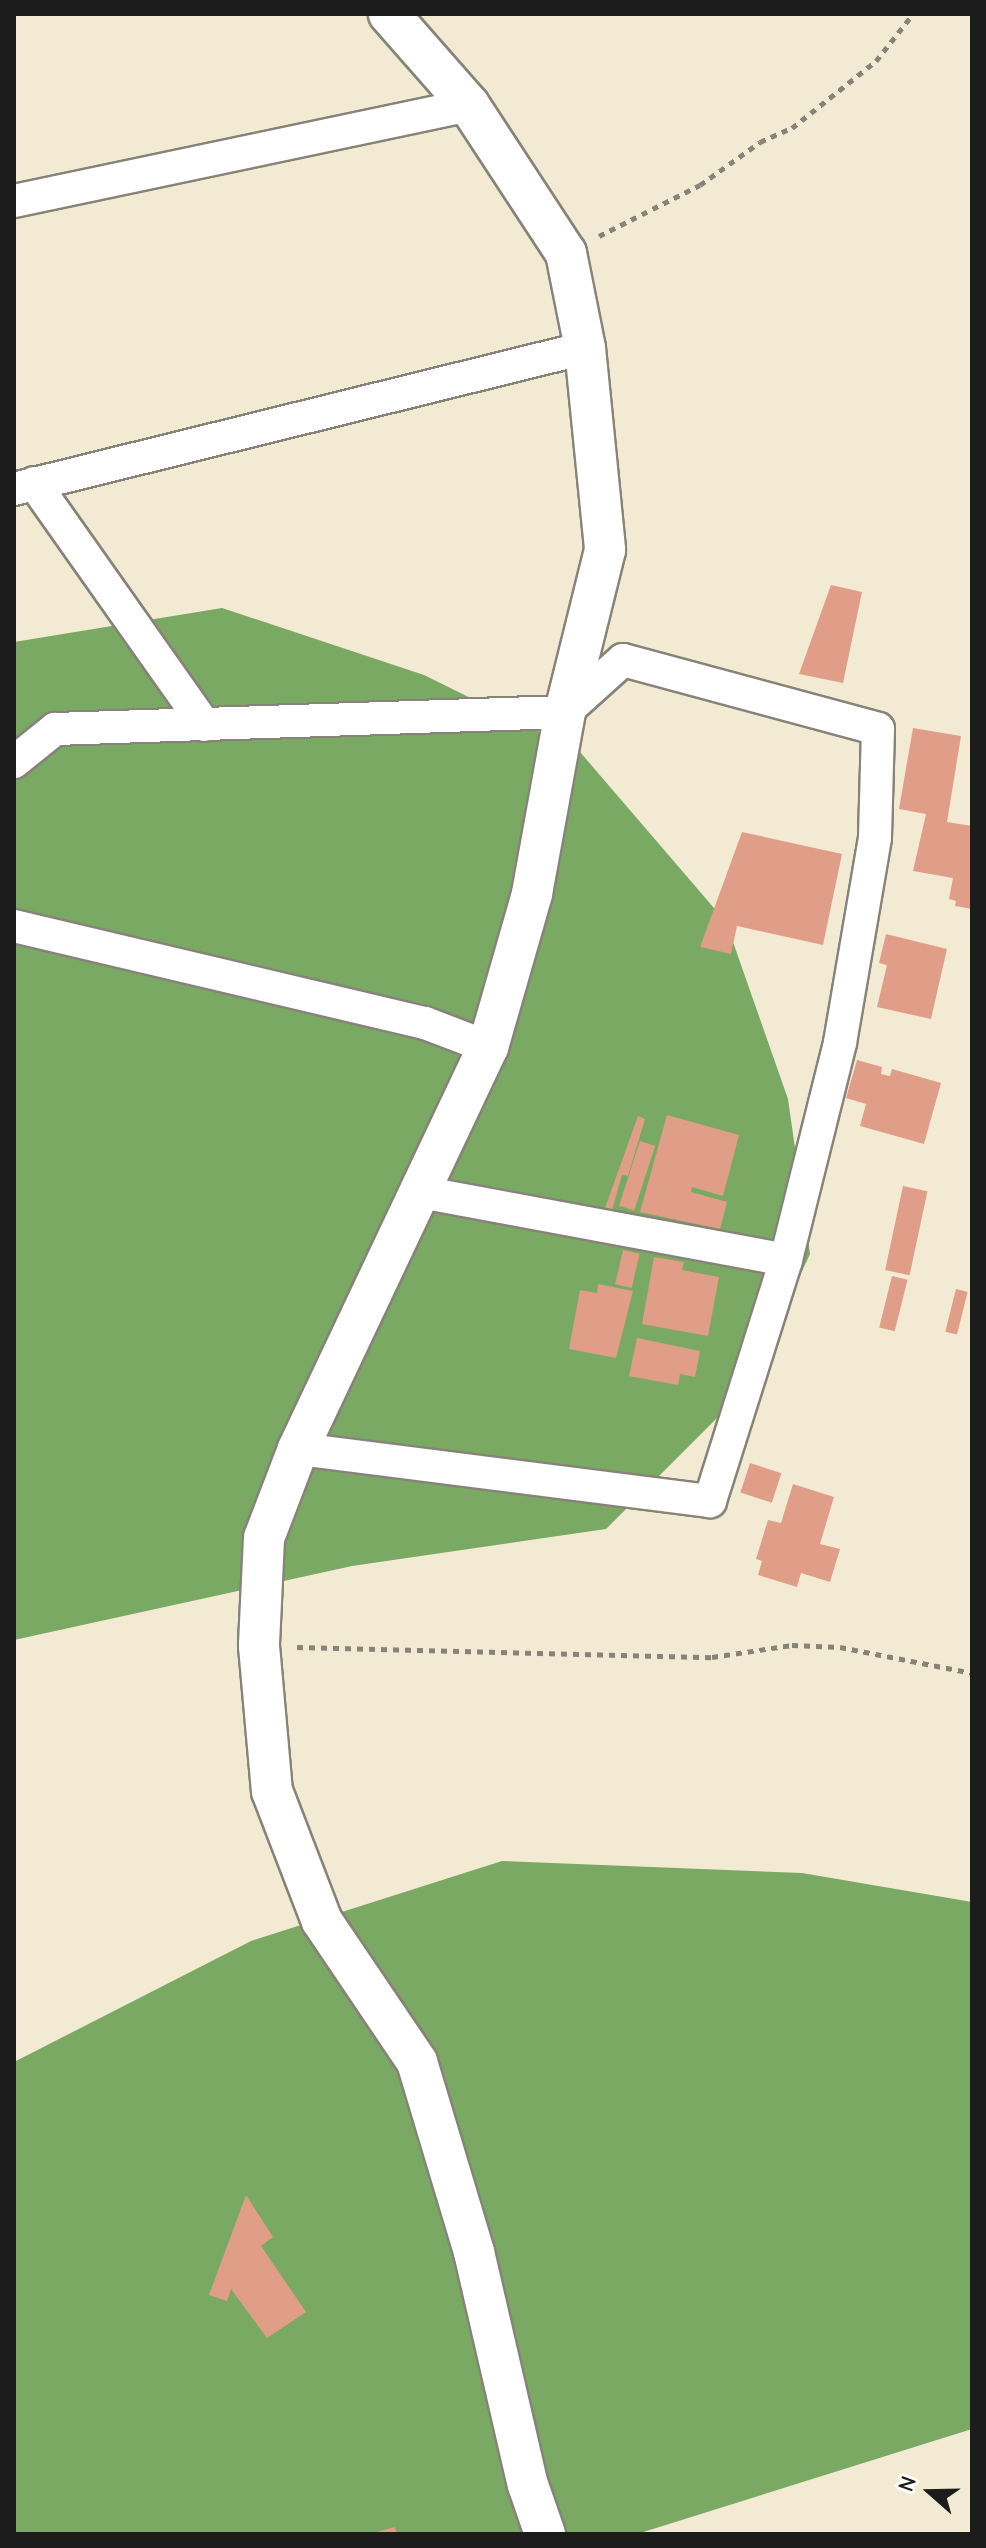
<!DOCTYPE html>
<style>
body{margin:0}
#map{position:relative;width:986px;height:2548px;overflow:hidden;background:#f2ead3;font-family:"Comic Neue",sans-serif}
div>[style]{position:absolute}
[style*='--x']{left:calc(var(--x)*1px);top:calc(var(--y)*1px);width:calc(var(--w)*1px);rotate:calc(var(--a)*1deg)}
.forest>*{inset:0;background:#7aa963}
.building>*{inset:0;background:#e09e89;transform-origin:0 0}
.path>*{height:5px;margin-top:-2.5px;transform-origin:0;background:repeating-linear-gradient(90deg,#878378 0 6px,transparent 0 12px)}
.roads{filter:drop-shadow(2px 0 #878378) drop-shadow(-2px 0 #878378) drop-shadow(0 2px #878378) drop-shadow(0 -2px #878378)}
.minor>*{height:32px;margin:-16px;padding:0 16px;transform-origin:16px;border-radius:16px;background:#fff}
.tertiary>*{height:40px;margin:-20px;padding:0 20px;transform-origin:20px;border-radius:20px;background:#fff}
span{translate:-50% -50%;white-space:nowrap;text-align:center;line-height:1.15;-webkit-text-stroke:7px #fdfcf7;paint-order:stroke}
.frame{position:absolute;inset:0;border:16px solid #1c1c1c;pointer-events:none}
.north{position:absolute;left:890px;top:2452px;width:80px;height:80px;-webkit-text-stroke:6px #fdfcf7;paint-order:stroke;rotate:290deg;font-size:22px;font-weight:700;line-height:32px;text-align:center;color:#1c1c1c}
.north::after{content:'';display:block;margin:auto;width:28px;height:36px;background:#1c1c1c;clip-path:polygon(50% 0,100% 100%,50% 72%,0 100%)}
</style>
<div id="map">
<div class="forest">
<div style="clip-path:polygon(222px 608px,424px 675px,580px 752px,726px 922px,788px 1099px,810px 1254px,748px 1387px,606px 1529px,352px 1566px,14px 1640px,14px 642px)"></div>
<div style="clip-path:polygon(502px 1861px,802px 1873px,972px 1902px,972px 2429px,637px 2534px,14px 2534px,14px 2062px,251px 1941px)"></div>
</div>
<div class="building">
<div style="clip-path:polygon(831px 585px,862px 592px,843px 683px,799px 674px)"></div>
<div style="clip-path:polygon(913px 728px,961px 736px,947px 822px,972px 826px,972px 909px,955px 906px,956px 901px,949px 899px,953px 878px,913px 871px,926px 814px,899px 809px)"></div>
<div style="clip-path:polygon(742px 832px,842px 854px,823px 945px,737px 926px,731px 954px,700px 947px)"></div>
<div style="clip-path:polygon(886px 934px,947px 949px,931px 1019px,877px 1007px,887px 965px,879px 963px)"></div>
<div style="clip-path:polygon(857px 1060px,882px 1067px,881px 1074px,890px 1076px,892px 1069px,941px 1083px,924px 1144px,860px 1126px,866px 1104px,846px 1098px)"></div>
<div style="clip-path:polygon(667px 1115px,739px 1135px,723px 1196px,692px 1187px,691px 1192px,727px 1202px,720px 1229px,640px 1212px)"></div>
<div style="clip-path:polygon(638px 1116px,645px 1119px,628px 1176px,622px 1175px,612px 1210px,605px 1208px)"></div>
<div style="left:640px;top:1141px;width:16px;height:68px;rotate:18deg"></div>
<div style="left:903px;top:1186px;width:25px;height:86px;rotate:12deg"></div>
<div style="left:623px;top:1250px;width:17px;height:35px;rotate:13deg"></div>
<div style="clip-path:polygon(654px 1257px,684px 1262px,682px 1270px,719px 1277px,708px 1336px,642px 1324px)"></div>
<div style="left:892px;top:1276px;width:16px;height:53px;rotate:14deg"></div>
<div style="clip-path:polygon(598px 1284px,633px 1291px,616px 1358px,569px 1349px,580px 1290px,597px 1293px)"></div>
<div style="left:956px;top:1289px;width:12px;height:44px;rotate:14deg"></div>
<div style="clip-path:polygon(637px 1338px,700px 1351px,695px 1377px,680px 1374px,678px 1385px,629px 1376px)"></div>
<div style="left:750px;top:1463px;width:33px;height:31px;rotate:18deg"></div>
<div style="clip-path:polygon(793px 1484px,834px 1497px,820px 1544px,840px 1549px,830px 1582px,801px 1573px,797px 1587px,758px 1575px,762px 1561px,756px 1559px,768px 1520px,781px 1523px)"></div>
<div style="clip-path:polygon(246px 2195px,273px 2237px,261px 2246px,306px 2312px,267px 2338px,231px 2289px,227px 2301px,209px 2295px)"></div>
<div style="clip-path:polygon(395px 2527px,397px 2534px,373px 2534px,373px 2533px)"></div>
</div>
<div class="path">
<div style="--x:599;--y:236;--w:113;--a:-26.8"></div>
<div style="--x:700;--y:185;--w:74;--a:-35.6"></div>
<div style="--x:760;--y:142;--w:35;--a:-24"></div>
<div style="--x:792;--y:128;--w:107;--a:-38.6"></div>
<div style="--x:876;--y:61;--w:60;--a:-51.8"></div>
<div style="--x:297;--y:1647;--w:415;--a:1.4"></div>
<div style="--x:712;--y:1657;--w:81;--a:-8.5"></div>
<div style="--x:792;--y:1645;--w:48;--a:2.4"></div>
<div style="--x:840;--y:1647;--w:135;--a:11.1"></div>
</div>
<div class="roads">
<div class="minor">
<div style="--x:14;--y:201;--w:465;--a:-11.9"></div>
<div style="--x:34;--y:483;--w:296;--a:54.8"></div>
<div style="--x:14;--y:489;--w:588;--a:-13.87"></div>
<div style="--x:14;--y:762;--w:53;--a:-38.8"></div>
<div style="--x:55;--y:729;--w:510;--a:-1.91"></div>
<div style="--x:565;--y:712;--w:78;--a:-41.9"></div>
<div style="--x:623;--y:660;--w:264;--a:15.1"></div>
<div style="--x:878;--y:729;--w:109;--a:91.6"></div>
<div style="--x:875;--y:838;--w:208;--a:99.7"></div>
<div style="--x:840;--y:1043;--w:224;--a:104"></div>
<div style="--x:786;--y:1260;--w:253;--a:107.5"></div>
<div style="--x:710;--y:1501;--w:415;--a:-172.8"></div>
<div style="--x:14;--y:926;--w:422;--a:13.3"></div>
<div style="--x:425;--y:1023;--w:67;--a:20.9"></div>
<div style="--x:420;--y:1192;--w:372;--a:10.5"></div>
</div>
<div class="tertiary">
<div style="--x:389;--y:14;--w:121;--a:48.7"></div>
<div style="--x:469;--y:105;--w:177;--a:56.8"></div>
<div style="--x:566;--y:253;--w:97;--a:78.7"></div>
<div style="--x:585;--y:348;--w:203;--a:84.3"></div>
<div style="--x:605;--y:550;--w:167;--a:103.9"></div>
<div style="--x:565;--y:712;--w:185;--a:100.3"></div>
<div style="--x:532;--y:894;--w:159;--a:106"></div>
<div style="--x:488;--y:1047;--w:445;--a:115.3"></div>
<div style="--x:298;--y:1449;--w:95;--a:110.9"></div>
<div style="--x:264;--y:1538;--w:108;--a:92.7"></div>
<div style="--x:259;--y:1646;--w:146;--a:84.9"></div>
<div style="--x:272;--y:1791;--w:139;--a:69"></div>
<div style="--x:322;--y:1921;--w:170;--a:56"></div>
<div style="--x:417;--y:2062;--w:198;--a:73.3"></div>
<div style="--x:474;--y:2252;--w:239;--a:77"></div>
<div style="--x:528;--y:2485;--w:52;--a:70.9"></div>
</div>
</div>
<div class="frame"></div>
<div class="north">N</div>
</div>
